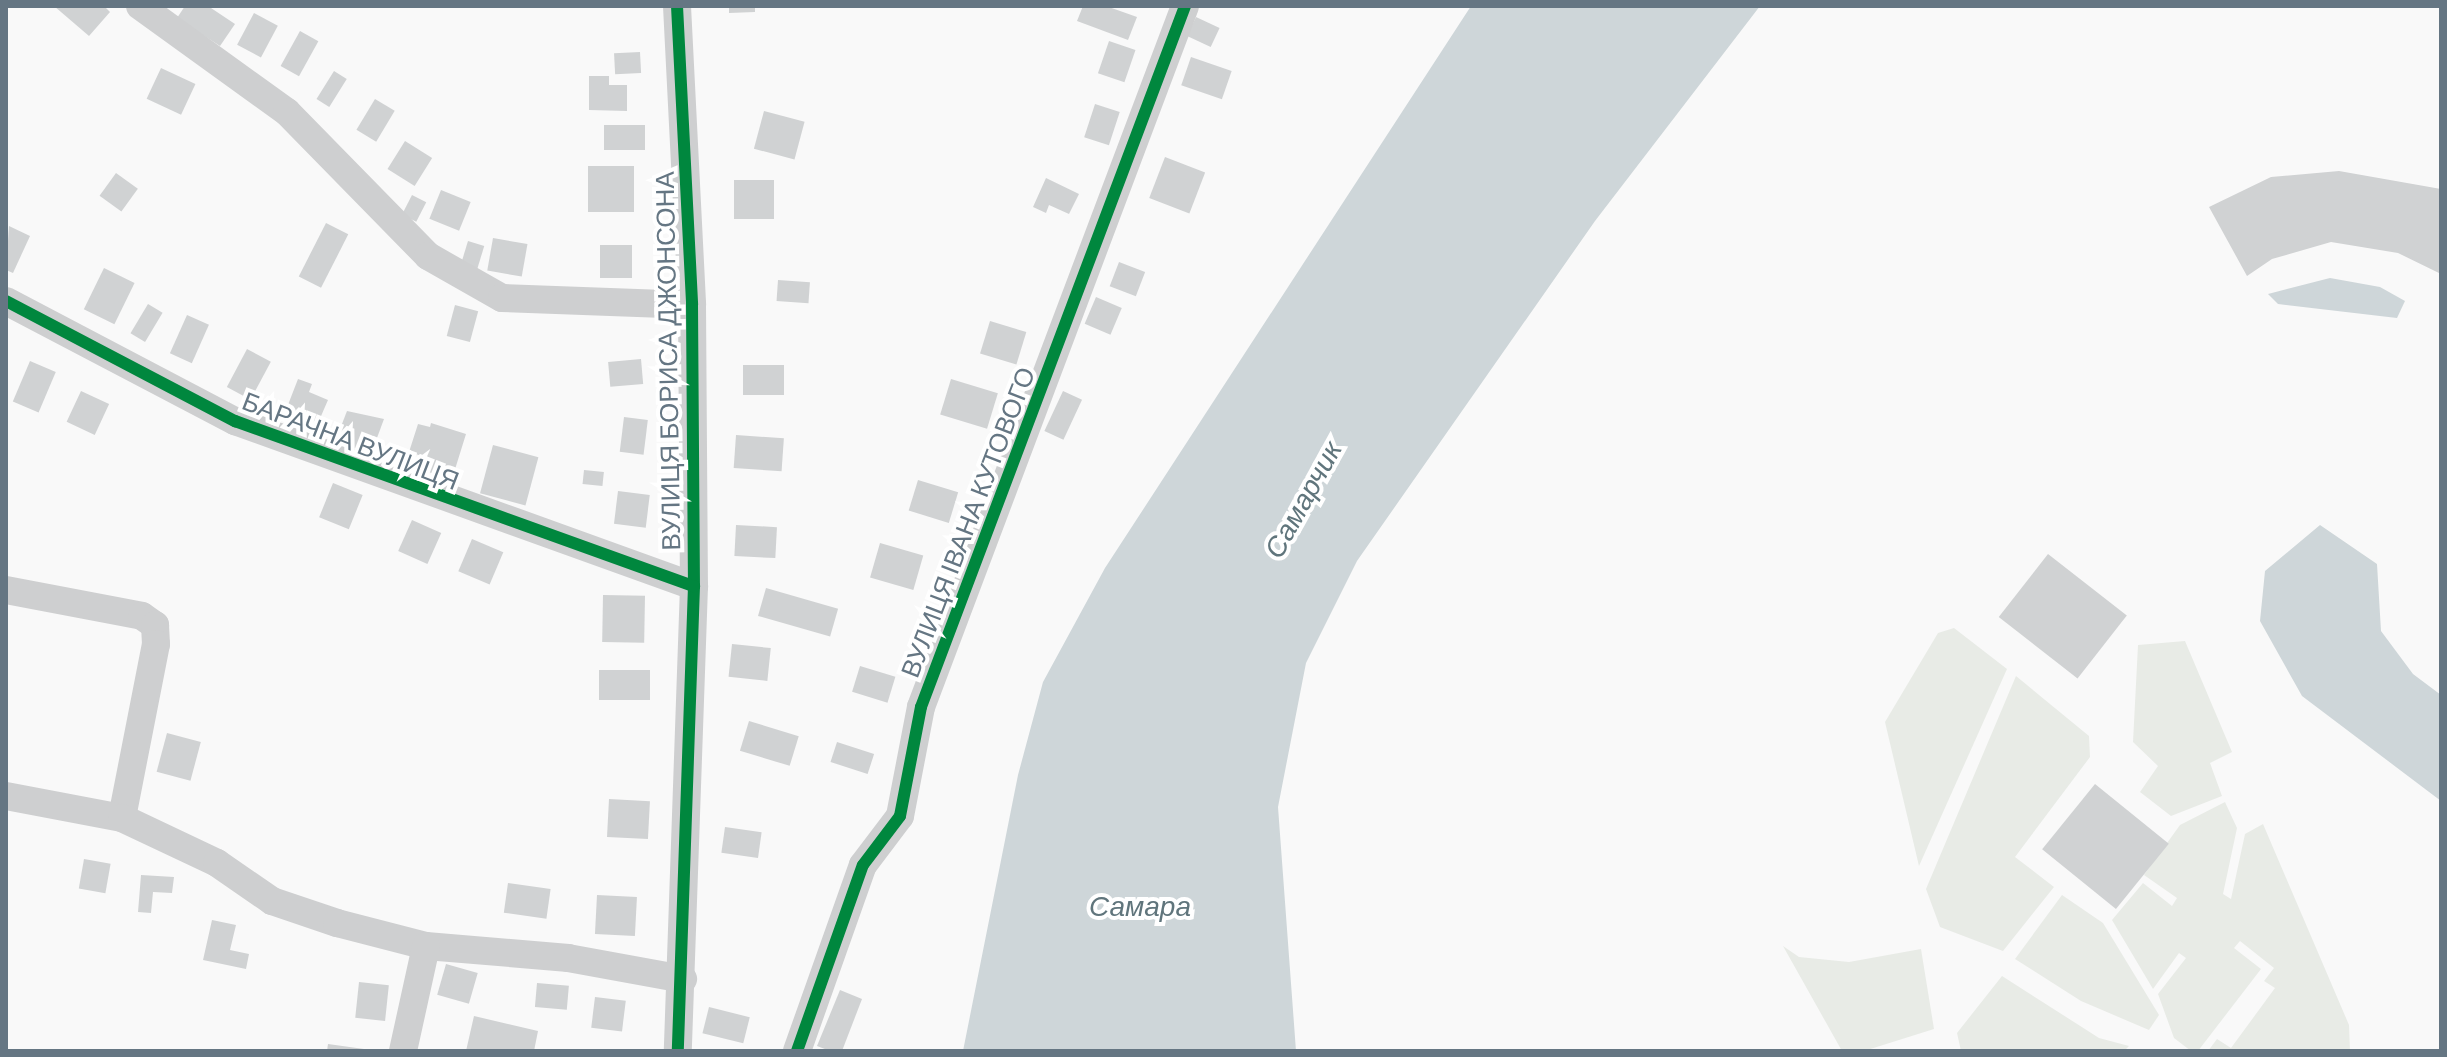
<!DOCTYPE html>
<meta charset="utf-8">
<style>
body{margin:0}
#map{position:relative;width:2447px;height:1057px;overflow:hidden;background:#f9f9f9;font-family:Barlow,sans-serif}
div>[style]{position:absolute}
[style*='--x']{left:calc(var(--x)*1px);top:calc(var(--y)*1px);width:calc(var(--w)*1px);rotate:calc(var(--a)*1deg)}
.green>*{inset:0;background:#e8ebe6}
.water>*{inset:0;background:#ced6d9}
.building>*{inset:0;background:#d0d2d3;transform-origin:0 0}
.minor>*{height:28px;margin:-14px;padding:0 14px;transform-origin:14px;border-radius:14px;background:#cecfd0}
.cycleway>*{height:12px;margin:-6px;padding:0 6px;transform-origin:6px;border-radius:6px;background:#00873e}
span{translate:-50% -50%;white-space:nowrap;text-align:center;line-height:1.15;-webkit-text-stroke:8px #fff;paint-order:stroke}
.street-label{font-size:26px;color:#657683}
.water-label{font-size:28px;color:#60757c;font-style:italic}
.frame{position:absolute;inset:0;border:8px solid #657683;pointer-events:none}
</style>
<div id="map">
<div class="green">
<div style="clip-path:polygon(1954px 628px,2007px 669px,1919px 866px,1885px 722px,1938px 633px)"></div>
<div style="clip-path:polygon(2185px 641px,2232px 752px,2210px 763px,2222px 796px,2171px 816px,2140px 792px,2158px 766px,2133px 742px,2138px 645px)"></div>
<div style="clip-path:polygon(2016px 676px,2089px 736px,2090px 757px,2015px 857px,2054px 887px,2003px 951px,1940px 927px,1926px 889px)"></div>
<div style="clip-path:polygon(2225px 802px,2237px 828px,2223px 894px,2231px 899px,2245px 834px,2263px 824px,2349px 1025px,2350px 1051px,2208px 1051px,2217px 1039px,2231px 1048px,2275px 988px,2264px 981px,2274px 968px,2240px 941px,2234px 948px,2261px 969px,2198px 1051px,2191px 1051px,2174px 1038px,2158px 994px,2186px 958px,2179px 953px,2153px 989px,2112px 920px,2143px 883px,2172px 906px,2177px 898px,2144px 875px,2180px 825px)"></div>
<div style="clip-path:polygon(2062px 895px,2103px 923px,2159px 1015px,2149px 1030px,2081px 1001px,2015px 959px)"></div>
<div style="clip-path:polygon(1783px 946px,1799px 957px,1849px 962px,1921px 949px,1934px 1029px,1864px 1051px,1842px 1051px)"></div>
<div style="clip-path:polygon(2002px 976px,2099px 1038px,2129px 1046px,2124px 1051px,1961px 1051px,1957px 1033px)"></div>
</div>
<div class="water">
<div style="clip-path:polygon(1471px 6px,1760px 6px,1595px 221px,1357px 561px,1306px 663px,1278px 807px,1296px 1051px,963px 1051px,1018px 775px,1043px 682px,1105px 568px)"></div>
<div style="clip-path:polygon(2330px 278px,2380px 287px,2405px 301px,2397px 318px,2278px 304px,2268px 294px)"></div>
<div style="clip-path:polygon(2320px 525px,2377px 564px,2381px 631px,2413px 674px,2441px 695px,2441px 801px,2302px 696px,2260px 621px,2265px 571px)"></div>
</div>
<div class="building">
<div style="clip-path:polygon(54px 6px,104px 6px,110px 12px,89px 36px)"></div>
<div style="clip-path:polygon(185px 6px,208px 6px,235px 24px,220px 46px,177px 18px)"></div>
<div style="clip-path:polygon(729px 6px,755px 6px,755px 12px,729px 13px)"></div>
<div style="clip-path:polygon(1083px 6px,1106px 6px,1137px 17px,1128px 40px,1077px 21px)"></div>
<div style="left:254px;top:13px;width:27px;height:36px;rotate:28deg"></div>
<div style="left:1196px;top:17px;width:26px;height:21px;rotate:25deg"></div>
<div style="left:300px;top:31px;width:21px;height:40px;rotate:29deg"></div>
<div style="left:1109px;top:41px;width:28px;height:34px;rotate:19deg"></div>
<div style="left:640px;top:52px;width:21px;height:26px;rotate:87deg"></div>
<div style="left:1191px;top:57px;width:43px;height:30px;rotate:19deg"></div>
<div style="left:161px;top:68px;width:38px;height:34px;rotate:25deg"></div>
<div style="left:334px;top:71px;width:15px;height:33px;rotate:32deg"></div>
<div style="clip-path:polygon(589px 76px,609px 76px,609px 85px,627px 85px,627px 111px,589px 110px)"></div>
<div style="left:375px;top:99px;width:23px;height:36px;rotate:31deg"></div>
<div style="left:1095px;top:104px;width:26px;height:35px;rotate:18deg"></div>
<div style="left:764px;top:111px;width:42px;height:39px;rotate:15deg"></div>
<div style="left:604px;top:125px;width:41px;height:25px"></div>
<div style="left:405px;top:141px;width:32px;height:33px;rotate:32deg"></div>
<div style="left:1165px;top:157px;width:43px;height:44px;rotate:21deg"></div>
<div style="left:588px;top:166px;width:46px;height:46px"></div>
<div style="clip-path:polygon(2339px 171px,2441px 189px,2441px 274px,2398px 253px,2331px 242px,2272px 259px,2247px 276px,2209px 207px,2271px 177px)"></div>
<div style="left:116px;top:173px;width:27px;height:28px;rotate:36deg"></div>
<div style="clip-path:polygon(1046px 178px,1079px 194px,1069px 214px,1049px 205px,1046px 213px,1033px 207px)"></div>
<div style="left:774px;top:180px;width:39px;height:40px;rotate:90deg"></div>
<div style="left:441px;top:190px;width:32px;height:31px;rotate:22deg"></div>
<div style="left:412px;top:195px;width:16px;height:22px;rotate:27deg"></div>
<div style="left:326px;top:223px;width:25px;height:60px;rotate:27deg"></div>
<div style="clip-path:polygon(9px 226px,30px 236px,13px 273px,6px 270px)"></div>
<div style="left:493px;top:238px;width:35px;height:33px;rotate:10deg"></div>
<div style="left:468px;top:241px;width:17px;height:25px;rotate:17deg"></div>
<div style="left:600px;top:245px;width:32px;height:33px"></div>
<div style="left:1119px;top:262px;width:28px;height:26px;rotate:21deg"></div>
<div style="left:104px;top:268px;width:34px;height:46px;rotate:26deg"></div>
<div style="left:778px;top:280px;width:32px;height:21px;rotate:4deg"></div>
<div style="left:1096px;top:297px;width:28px;height:29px;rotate:23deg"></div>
<div style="left:148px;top:304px;width:17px;height:34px;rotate:31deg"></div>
<div style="left:455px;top:305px;width:24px;height:32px;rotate:15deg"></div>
<div style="left:187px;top:315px;width:24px;height:42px;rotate:24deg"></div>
<div style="left:990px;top:321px;width:38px;height:34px;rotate:17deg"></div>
<div style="left:247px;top:349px;width:27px;height:43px;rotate:28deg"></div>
<div style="left:641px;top:359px;width:25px;height:33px;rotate:85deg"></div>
<div style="left:30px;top:361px;width:28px;height:44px;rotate:23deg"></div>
<div style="left:743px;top:365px;width:41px;height:30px"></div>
<div style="clip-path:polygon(298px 379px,312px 384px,309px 392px,328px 400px,318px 423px,286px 410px)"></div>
<div style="left:951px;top:379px;width:49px;height:37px;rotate:17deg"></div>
<div style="left:81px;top:391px;width:31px;height:34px;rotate:25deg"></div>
<div style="left:1063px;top:391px;width:21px;height:44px;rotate:25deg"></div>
<div style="clip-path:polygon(347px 411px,384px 419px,371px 454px,335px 442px)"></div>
<div style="left:624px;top:417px;width:24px;height:35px;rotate:7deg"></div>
<div style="clip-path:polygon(431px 423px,466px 434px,452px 479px,418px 469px,422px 456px,409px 452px,418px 424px,430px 427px)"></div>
<div style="left:736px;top:435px;width:48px;height:33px;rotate:4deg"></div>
<div style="left:493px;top:445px;width:47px;height:50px;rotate:15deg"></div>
<div style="left:584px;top:470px;width:20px;height:14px;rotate:6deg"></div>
<div style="left:918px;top:480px;width:42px;height:32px;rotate:17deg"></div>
<div style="left:333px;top:483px;width:32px;height:37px;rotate:22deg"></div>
<div style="left:618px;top:491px;width:32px;height:33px;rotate:7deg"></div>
<div style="left:412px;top:520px;width:32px;height:34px;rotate:24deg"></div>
<div style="left:736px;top:525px;width:41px;height:31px;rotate:3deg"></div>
<div style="left:472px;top:539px;width:34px;height:35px;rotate:23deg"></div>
<div style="left:880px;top:543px;width:45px;height:36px;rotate:16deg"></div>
<div style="left:2048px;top:554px;width:100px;height:80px;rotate:38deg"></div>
<div style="left:766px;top:588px;width:75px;height:29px;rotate:16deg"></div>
<div style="left:603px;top:595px;width:42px;height:47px;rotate:1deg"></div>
<div style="left:732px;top:644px;width:39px;height:33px;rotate:6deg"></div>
<div style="left:860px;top:666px;width:37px;height:27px;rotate:17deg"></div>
<div style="left:599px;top:670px;width:51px;height:30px"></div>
<div style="left:749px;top:721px;width:52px;height:31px;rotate:17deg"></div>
<div style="left:167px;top:733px;width:35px;height:40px;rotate:15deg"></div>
<div style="left:837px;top:742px;width:39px;height:21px;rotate:18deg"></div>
<div style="left:2095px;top:784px;width:95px;height:84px;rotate:39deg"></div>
<div style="left:609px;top:799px;width:41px;height:38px;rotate:3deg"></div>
<div style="left:725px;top:827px;width:37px;height:26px;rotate:8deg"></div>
<div style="left:84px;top:859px;width:27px;height:30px;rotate:10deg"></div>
<div style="clip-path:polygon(141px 875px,174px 877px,172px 893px,153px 892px,151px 913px,138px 912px)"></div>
<div style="left:508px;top:883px;width:43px;height:30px;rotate:8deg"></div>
<div style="left:597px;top:895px;width:40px;height:39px;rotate:3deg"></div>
<div style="clip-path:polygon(212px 920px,236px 925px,230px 950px,249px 954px,246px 969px,203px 960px)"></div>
<div style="left:446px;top:964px;width:33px;height:32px;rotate:16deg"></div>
<div style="left:359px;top:982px;width:30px;height:36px;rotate:6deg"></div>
<div style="left:537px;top:983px;width:32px;height:24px;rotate:5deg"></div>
<div style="clip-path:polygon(840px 990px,862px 999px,842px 1051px,830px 1051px,817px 1046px)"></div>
<div style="left:595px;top:997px;width:31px;height:31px;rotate:7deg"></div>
<div style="left:709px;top:1007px;width:42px;height:27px;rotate:14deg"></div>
<div style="clip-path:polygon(474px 1016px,538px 1031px,534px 1051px,466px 1051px)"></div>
<div style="clip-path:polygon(328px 1044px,364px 1049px,364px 1051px,327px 1051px)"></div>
</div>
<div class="minor">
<div style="--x:140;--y:6;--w:181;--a:35.8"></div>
<div style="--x:287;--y:112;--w:202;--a:45.6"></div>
<div style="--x:428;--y:256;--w:85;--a:29.6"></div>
<div style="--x:502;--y:298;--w:190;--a:2.1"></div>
<div style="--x:677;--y:6;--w:299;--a:87.1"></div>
<div style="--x:692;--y:305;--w:281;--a:89.6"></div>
<div style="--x:694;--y:586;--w:465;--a:92"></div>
<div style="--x:6;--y:301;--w:259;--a:27.7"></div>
<div style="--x:235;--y:421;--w:488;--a:19.8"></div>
<div style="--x:6;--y:590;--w:138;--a:10.8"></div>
<div style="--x:142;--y:616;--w:16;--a:35"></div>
<div style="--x:155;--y:625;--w:19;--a:87"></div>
<div style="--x:156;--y:644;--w:177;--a:101.1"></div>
<div style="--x:6;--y:796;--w:118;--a:10.7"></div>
<div style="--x:122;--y:818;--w:105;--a:25.3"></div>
<div style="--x:217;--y:863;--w:67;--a:34.6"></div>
<div style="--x:272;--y:901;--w:69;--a:18.7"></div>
<div style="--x:337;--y:923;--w:92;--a:14.5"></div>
<div style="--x:426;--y:946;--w:143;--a:4.8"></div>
<div style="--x:568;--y:958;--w:117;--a:10.3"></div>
<div style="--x:403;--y:1051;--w:107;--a:-77.6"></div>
<div style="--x:797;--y:1051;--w:197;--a:-70.5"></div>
<div style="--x:863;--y:865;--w:61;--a:-52.9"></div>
<div style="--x:900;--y:816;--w:111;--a:-79.1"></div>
<div style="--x:921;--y:707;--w:749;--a:-69.36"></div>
</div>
<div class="cycleway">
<div style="--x:677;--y:6;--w:299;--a:87.1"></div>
<div style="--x:692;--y:305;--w:281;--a:89.6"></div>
<div style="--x:694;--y:586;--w:465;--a:92"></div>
<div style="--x:6;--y:301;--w:259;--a:27.7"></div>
<div style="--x:235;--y:421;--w:488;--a:19.8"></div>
<div style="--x:797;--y:1051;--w:197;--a:-70.5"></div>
<div style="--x:863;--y:865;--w:61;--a:-52.9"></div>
<div style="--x:900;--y:816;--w:111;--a:-79.1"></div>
<div style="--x:921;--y:707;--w:749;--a:-69.36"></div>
</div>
<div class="street-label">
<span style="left:667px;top:361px;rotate:-91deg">ВУЛИЦЯ БОРИСА ДЖОНСОНА</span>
<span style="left:351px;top:440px;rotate:21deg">БАРАЧНА ВУЛИЦЯ</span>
<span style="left:967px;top:522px;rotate:-69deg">ВУЛИЦЯ ІВАНА КУТОВОГО</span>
</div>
<div class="water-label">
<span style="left:1302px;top:499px;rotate:-61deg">Самарчик</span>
<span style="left:1140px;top:905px">Самара</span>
</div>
<div class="frame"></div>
</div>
